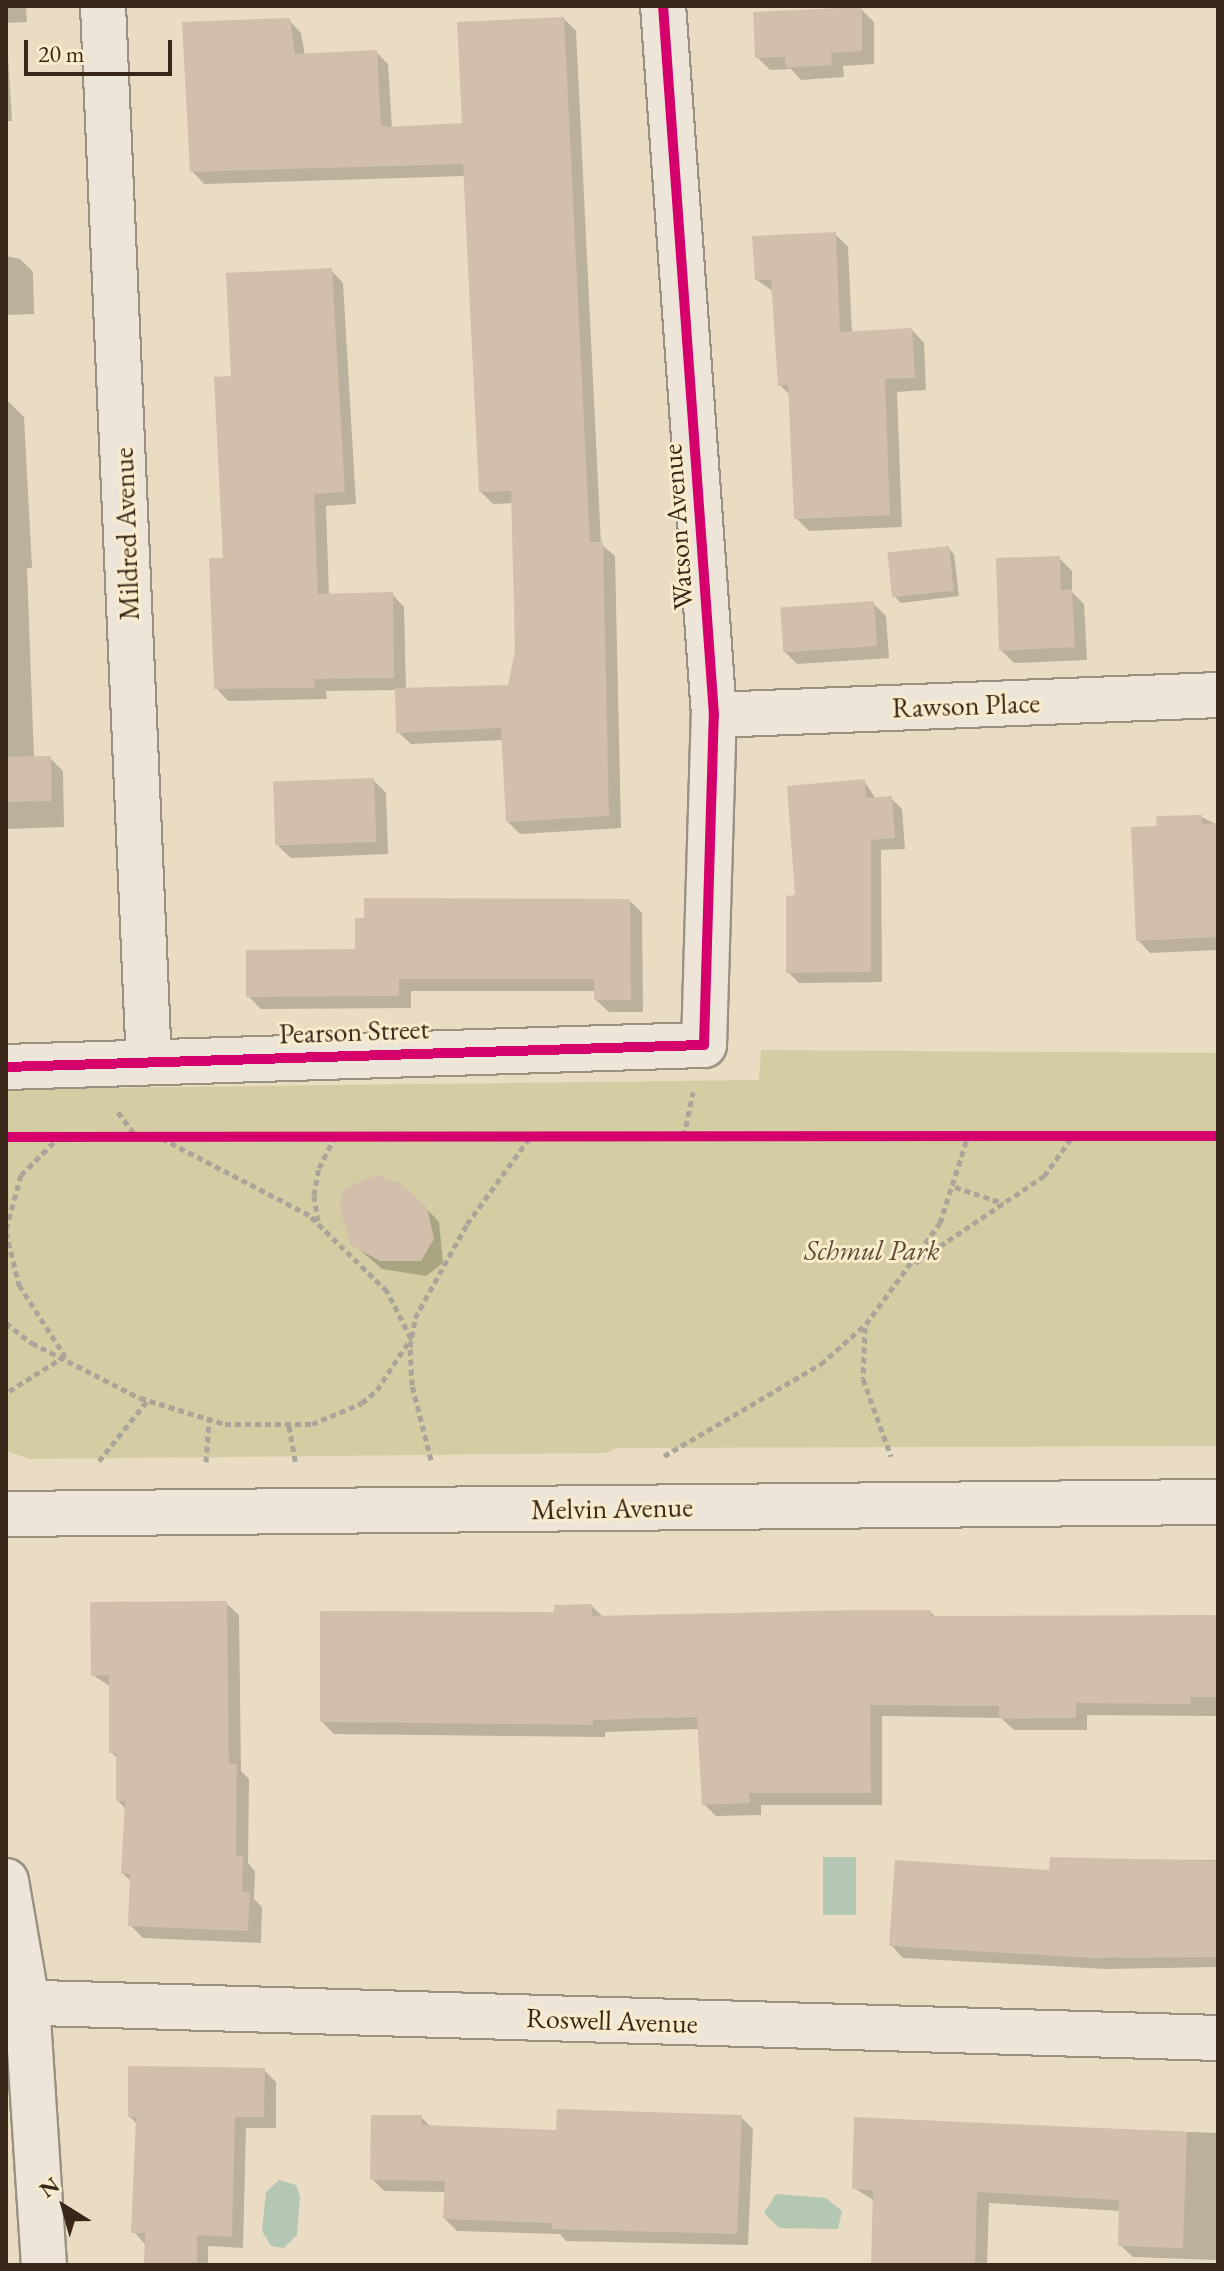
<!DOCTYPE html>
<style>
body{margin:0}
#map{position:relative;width:1224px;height:2271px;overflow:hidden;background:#e9dcc2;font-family:"EB Garamond",serif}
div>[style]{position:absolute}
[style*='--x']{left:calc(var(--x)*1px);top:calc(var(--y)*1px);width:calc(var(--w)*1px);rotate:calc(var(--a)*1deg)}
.green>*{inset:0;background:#d4cda3}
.water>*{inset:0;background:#b4c7b2;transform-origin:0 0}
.shadow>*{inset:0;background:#0003}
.building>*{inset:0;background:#d1beab;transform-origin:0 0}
.path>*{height:5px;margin-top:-2.5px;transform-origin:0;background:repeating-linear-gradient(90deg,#aba499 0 6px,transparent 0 10px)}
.roads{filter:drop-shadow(2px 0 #9b9181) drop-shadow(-2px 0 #9b9181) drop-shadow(0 2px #9b9181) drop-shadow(0 -2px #9b9181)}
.minor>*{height:44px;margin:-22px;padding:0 22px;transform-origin:22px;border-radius:22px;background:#ece5d8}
.cycleway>*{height:10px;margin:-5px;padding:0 5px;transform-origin:5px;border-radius:5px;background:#d6006c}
span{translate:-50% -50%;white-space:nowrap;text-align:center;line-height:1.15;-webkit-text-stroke:6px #fbeccd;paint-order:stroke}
.street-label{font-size:28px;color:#382719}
.park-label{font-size:28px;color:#5b4e35;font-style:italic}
.frame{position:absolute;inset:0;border:8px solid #382719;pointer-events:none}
.north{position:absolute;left:24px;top:2167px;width:80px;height:80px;-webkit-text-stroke:6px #fbeccd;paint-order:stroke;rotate:323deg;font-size:22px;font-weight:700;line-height:32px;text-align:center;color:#382719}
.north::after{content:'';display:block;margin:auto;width:28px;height:36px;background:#382719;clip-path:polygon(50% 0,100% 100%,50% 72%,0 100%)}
.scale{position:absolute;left:24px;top:40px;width:148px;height:36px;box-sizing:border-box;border:4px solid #382719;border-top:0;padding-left:10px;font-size:24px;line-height:28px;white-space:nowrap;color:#382719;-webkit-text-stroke:6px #fbeccd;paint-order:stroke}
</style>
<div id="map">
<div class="green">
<div style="clip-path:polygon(761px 1050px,1218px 1053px,1218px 1446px,617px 1448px,606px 1453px,30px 1459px,6px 1451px,6px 1089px,759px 1080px)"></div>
</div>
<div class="water">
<div style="left:823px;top:1857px;width:33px;height:58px"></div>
<div style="clip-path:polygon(279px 2180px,296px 2185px,300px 2196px,297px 2235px,284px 2248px,271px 2246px,262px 2231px,266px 2192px)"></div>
<div style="clip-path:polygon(776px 2194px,826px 2198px,842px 2211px,838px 2229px,779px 2228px,764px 2213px)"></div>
</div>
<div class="shadow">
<div style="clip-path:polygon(6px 6px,26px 6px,27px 22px,6px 23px,12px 121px,6px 121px)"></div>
<div style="clip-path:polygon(861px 9px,874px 22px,874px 64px,843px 66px,844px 77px,801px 80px,791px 69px,770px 70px,757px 57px)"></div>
<div style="clip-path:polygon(564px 19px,576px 31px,601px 544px,615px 556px,621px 828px,520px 834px,508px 822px,504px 740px,411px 744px,398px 732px,397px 690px,326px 691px,327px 699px,228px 701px,216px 688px,233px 378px,331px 270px,343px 283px,356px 504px,326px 506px,329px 596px,392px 594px,404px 607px,406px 690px,510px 687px,517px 651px,513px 503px,493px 504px,481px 492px,465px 176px,204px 184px,192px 171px,289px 20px,301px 33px,305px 56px,376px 52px,388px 64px,392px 129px,464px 125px)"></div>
<div style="clip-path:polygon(835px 234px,848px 247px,852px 334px,912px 330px,924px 343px,926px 390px,897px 392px,902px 527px,809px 531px,796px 518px,790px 395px,780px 385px,774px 292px,757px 280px)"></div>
<div style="clip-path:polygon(6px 256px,20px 259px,33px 272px,34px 314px,6px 315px)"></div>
<div style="clip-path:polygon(6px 399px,24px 417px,32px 568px,27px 568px,34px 758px,50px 758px,63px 771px,64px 827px,6px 829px)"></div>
<div style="clip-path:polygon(948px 548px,954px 554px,959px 596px,901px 603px,895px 597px)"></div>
<div style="clip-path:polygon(1059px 558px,1072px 571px,1072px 592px,1084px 604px,1087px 660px,1014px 663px,1001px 650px)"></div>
<div style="clip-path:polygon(873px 603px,886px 616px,889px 658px,797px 664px,784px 651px)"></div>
<div style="clip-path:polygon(373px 780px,386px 793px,388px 854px,291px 858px,278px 846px)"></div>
<div style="clip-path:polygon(864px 781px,876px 799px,891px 798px,902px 809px,905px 849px,881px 850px,882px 982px,799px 983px,788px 972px,798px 897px)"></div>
<div style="clip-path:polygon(1201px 817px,1218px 825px,1218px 950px,1150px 953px,1138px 940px,1159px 828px)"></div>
<div style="clip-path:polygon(630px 901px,642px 913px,643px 1012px,609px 1012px,596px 1000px,596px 991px,411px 991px,411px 1008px,261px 1009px,248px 996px,357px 951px)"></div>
<div style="clip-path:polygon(426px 1208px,439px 1222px,443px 1263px,426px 1276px,382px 1269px,353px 1244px)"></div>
<div style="clip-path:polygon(226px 1603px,239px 1615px,241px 1771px,249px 1779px,248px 1863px,255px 1871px,254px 1899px,262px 1907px,261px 1943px,143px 1938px,130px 1925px,132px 1882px,123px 1874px,126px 1809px,118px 1801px,118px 1759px,111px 1752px,111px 1687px,93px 1675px)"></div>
<div style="clip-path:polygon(592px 1606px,603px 1617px,931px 1612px,936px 1618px,1217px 1617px,1218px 1606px,1218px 1716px,1087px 1715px,1087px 1730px,1014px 1730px,1001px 1718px,882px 1716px,882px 1805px,761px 1805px,761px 1815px,716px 1816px,704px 1804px,699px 1729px,605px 1732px,605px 1737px,334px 1734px,322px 1722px,542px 1614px)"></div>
<div style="clip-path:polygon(1052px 1859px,1218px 1860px,1218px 1967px,1106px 1969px,903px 1958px,891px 1945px,1051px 1872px)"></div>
<div style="clip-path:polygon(264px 2070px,276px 2082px,276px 2128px,246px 2128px,243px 2248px,208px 2246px,208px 2265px,146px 2265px,146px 2245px,134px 2232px,137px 2124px,130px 2117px)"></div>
<div style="clip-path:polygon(421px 2117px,431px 2127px,558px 2132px,741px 2117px,753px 2129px,748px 2245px,566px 2241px,560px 2234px,457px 2231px,445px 2219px,446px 2192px,384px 2191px,372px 2179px)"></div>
<div style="clip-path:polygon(856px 2119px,1218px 2133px,1218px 2260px,1133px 2257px,1120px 2245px,1121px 2211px,989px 2203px,987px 2265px,873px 2265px,875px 2201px,854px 2188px)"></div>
</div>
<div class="building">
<div style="clip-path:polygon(862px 7px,862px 51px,831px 53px,832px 65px,786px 68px,785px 57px,755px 58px,753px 12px)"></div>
<div style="clip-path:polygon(564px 17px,590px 542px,603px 542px,609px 816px,506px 822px,501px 728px,396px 733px,395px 688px,508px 685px,515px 651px,511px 491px,479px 492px,463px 164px,190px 172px,182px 22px,290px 18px,295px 54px,377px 50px,381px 125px,387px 127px,462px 123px,457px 22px)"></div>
<div style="clip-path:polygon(836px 232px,840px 332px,912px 328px,915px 378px,885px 379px,890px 515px,794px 519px,788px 385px,778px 386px,771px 280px,755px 280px,752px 236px)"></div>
<div style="clip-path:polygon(332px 268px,345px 492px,314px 494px,318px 594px,393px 592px,394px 678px,314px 679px,315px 688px,214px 689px,209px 558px,223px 558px,214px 377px,231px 376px,226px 273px)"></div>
<div style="left:949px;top:546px;width:45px;height:62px;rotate:84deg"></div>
<div style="clip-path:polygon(1060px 556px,1061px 590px,1072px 589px,1075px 647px,999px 651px,996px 558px)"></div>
<div style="left:874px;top:601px;width:45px;height:94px;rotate:86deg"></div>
<div style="left:51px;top:756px;width:45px;height:45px;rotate:89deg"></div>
<div style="left:374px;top:778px;width:64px;height:101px;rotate:88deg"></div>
<div style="clip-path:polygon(865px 779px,866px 798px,892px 796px,895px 838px,871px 840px,871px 972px,786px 973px,786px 896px,795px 895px,787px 786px)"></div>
<div style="clip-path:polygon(1202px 815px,1202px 824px,1218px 823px,1218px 937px,1136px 941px,1131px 827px,1157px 826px,1156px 816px)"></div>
<div style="clip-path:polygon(364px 898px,630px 899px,631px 1000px,594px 1000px,594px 979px,399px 979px,399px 996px,246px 997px,246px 950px,355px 949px,355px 918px,364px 918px)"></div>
<div style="clip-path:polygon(377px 1175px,400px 1183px,427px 1207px,434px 1239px,421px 1261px,380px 1261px,351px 1245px,340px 1209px,343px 1189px)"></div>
<div style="clip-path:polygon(227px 1601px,229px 1764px,237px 1764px,236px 1855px,243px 1856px,242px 1892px,250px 1892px,248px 1931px,128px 1926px,130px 1874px,121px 1874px,125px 1801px,116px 1801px,116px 1753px,109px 1753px,109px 1675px,91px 1676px,90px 1602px)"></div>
<div style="clip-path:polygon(592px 1604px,592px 1616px,860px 1610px,931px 1610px,931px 1616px,1218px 1615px,1218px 1697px,1191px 1697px,1191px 1704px,1076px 1703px,1076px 1718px,999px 1719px,999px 1706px,870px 1705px,871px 1793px,749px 1793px,750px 1803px,702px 1805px,697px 1717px,593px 1720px,593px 1725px,320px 1722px,320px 1611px,542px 1612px,554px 1612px,554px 1605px)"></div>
<div style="clip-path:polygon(1050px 1857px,1218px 1861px,1218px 1957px,1092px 1958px,889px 1946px,895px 1860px,1049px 1870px)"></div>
<div style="clip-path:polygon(128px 2066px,265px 2068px,264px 2117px,235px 2117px,232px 2237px,197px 2235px,197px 2265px,144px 2265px,145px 2233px,131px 2233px,136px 2117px,128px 2117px)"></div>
<div style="clip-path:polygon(557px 2109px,742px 2115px,737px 2234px,552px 2229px,552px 2223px,443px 2219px,445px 2181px,370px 2180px,371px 2115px,422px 2115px,422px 2125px,556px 2130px)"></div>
<div style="clip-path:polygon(854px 2117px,1187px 2132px,1183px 2248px,1118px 2246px,1119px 2200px,977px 2192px,975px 2265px,871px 2265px,873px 2190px,852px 2189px)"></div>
</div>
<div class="path">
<div style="--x:118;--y:1112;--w:30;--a:53"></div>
<div style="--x:684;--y:1136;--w:45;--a:-78.4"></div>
<div style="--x:955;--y:1187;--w:51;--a:18.4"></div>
<div style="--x:318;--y:1221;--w:26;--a:-99"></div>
<div style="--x:314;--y:1195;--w:27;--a:-80"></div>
<div style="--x:319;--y:1168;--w:36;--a:-63"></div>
<div style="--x:6;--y:1229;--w:56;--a:-74.5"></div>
<div style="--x:21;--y:1175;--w:55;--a:-45"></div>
<div style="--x:6;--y:1232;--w:55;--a:76.2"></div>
<div style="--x:19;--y:1285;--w:85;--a:57.1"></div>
<div style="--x:65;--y:1356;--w:70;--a:147.9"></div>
<div style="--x:915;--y:1263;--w:156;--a:-34"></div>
<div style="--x:1044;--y:1176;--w:49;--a:-54.1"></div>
<div style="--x:6;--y:1323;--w:33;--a:38"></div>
<div style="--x:32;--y:1343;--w:121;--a:27"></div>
<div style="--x:140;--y:1398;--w:89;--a:17"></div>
<div style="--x:225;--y:1424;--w:87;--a:0"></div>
<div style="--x:312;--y:1424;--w:54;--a:-22.8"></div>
<div style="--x:362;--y:1403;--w:20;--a:-41"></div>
<div style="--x:377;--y:1390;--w:62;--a:-56.8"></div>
<div style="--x:411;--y:1338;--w:53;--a:-117.1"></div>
<div style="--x:387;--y:1291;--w:109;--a:-135.7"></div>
<div style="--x:309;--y:1215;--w:171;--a:-152.5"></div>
<div style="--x:865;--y:1327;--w:52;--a:92.2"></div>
<div style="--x:863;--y:1379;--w:82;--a:70"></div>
<div style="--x:289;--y:1426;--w:36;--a:80"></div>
<div style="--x:664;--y:1456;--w:182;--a:-30.4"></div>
<div style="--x:821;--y:1364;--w:60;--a:-41.6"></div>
<div style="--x:866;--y:1324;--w:125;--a:-53.8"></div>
<div style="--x:940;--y:1223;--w:91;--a:-72.2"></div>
<div style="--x:431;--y:1460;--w:77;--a:-104.2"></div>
<div style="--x:412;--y:1385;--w:38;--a:-93"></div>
<div style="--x:410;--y:1347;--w:29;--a:-80"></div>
<div style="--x:415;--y:1318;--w:107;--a:-61"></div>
<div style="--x:467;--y:1224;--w:109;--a:-54"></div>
<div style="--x:99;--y:1461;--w:77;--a:-51.3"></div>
<div style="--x:206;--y:1462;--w:41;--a:-85.8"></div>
</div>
<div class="roads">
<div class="minor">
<div style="--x:103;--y:6;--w:1057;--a:87.51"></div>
<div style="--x:714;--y:715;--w:504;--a:-2.27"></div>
<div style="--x:6;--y:1067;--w:698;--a:-1.81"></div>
<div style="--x:704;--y:1045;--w:330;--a:-88.3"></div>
<div style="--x:714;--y:715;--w:711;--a:-94.11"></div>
<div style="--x:6;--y:1514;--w:1212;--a:-0.57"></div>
<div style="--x:6;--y:1881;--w:124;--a:80.2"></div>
<div style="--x:27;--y:2003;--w:263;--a:86.3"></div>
<div style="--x:6;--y:2002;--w:1213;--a:1.7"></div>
</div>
</div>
<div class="cycleway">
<div style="--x:6;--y:1067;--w:698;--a:-1.81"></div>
<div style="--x:704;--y:1045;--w:330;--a:-88.3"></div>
<div style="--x:714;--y:715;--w:711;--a:-94.11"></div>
<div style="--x:6;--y:1137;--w:1212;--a:-0.05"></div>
</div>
<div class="street-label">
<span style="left:677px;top:527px;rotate:-94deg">Watson Avenue</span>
<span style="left:126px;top:534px;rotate:-92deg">Mildred Avenue</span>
<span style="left:966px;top:705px;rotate:-2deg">Rawson Place</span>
<span style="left:354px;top:1031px;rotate:-2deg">Pearson Street</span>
<span style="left:612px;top:1508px;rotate:-1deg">Melvin Avenue</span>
<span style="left:612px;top:2020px;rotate:2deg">Roswell Avenue</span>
</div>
<div class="park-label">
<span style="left:872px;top:1250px">Schmul Park</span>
</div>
<div class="frame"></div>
<div class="north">N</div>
<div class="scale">20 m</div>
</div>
